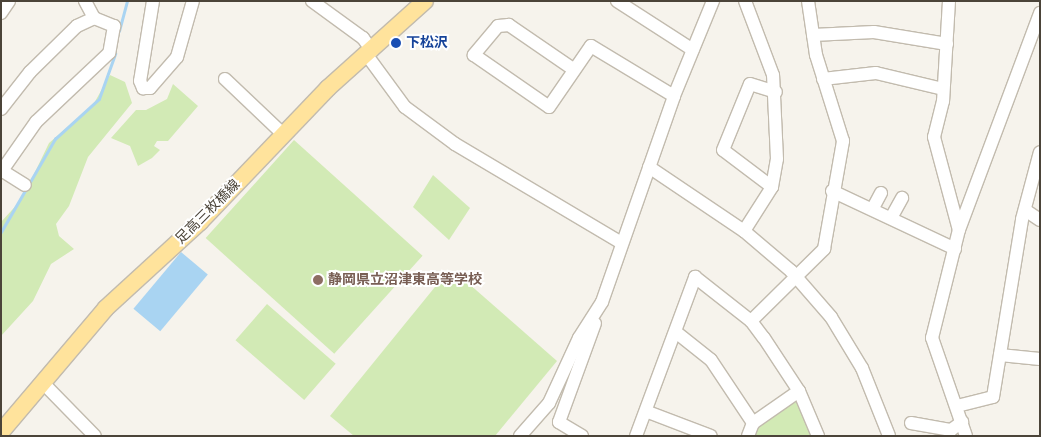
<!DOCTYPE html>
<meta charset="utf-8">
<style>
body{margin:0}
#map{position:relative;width:1041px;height:437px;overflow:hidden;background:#f6f3ec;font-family:"Fira Sans Condensed","Noto Sans JP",sans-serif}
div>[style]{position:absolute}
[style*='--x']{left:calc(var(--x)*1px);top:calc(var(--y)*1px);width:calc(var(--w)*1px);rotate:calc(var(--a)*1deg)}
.green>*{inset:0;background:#d2eab5;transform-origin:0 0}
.water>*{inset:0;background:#a9d4f2;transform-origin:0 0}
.stream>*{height:2.5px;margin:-1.25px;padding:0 1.25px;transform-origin:1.25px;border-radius:1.25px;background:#a9d4f2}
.roads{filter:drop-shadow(1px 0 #c2bbae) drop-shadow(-1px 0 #c2bbae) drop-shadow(0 1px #c2bbae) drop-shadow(0 -1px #c2bbae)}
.minor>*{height:12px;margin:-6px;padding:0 6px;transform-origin:6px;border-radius:6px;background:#fff}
.major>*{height:16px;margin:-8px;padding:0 8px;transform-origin:8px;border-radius:8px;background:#ffe39c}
.dots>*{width:14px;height:14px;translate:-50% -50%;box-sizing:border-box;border:2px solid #fff;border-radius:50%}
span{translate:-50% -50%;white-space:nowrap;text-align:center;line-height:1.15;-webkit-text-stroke:4px #fff;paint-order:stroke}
.transit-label{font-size:14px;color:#164399;font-weight:700}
.left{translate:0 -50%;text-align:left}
.street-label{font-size:14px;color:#4b4439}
.education-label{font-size:14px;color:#785e54;font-weight:700}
.frame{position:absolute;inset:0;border:2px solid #4b4439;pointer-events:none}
</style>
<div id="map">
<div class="green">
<div style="clip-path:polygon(110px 75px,125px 82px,132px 103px,88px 157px,69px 206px,56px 224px,59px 236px,74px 249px,51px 264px,33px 301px,1px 336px,1px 222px,22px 199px,49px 143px,93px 105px)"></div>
<div style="clip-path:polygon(173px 84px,198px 106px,168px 141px,157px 141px,154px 146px,160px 150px,152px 158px,138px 166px,130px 146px,111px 138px,136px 110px,146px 110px,167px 99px)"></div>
<div style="left:294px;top:140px;width:173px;height:132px;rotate:42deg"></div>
<div style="clip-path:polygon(433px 175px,470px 208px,449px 240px,413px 207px)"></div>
<div style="clip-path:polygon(439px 282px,468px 283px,557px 361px,495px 436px,354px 436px,330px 416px)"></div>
<div style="left:267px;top:304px;width:91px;height:48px;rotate:41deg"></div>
<div style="clip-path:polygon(796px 395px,812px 436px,752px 436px,757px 423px)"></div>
</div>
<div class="water">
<div style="left:181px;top:252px;width:35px;height:74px;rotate:40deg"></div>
</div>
<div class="stream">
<div style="--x:119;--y:31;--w:31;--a:-75"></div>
<div style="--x:1;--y:232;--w:108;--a:-59.9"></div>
<div style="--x:55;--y:139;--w:59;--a:-42.3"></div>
<div style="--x:99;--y:99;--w:48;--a:-70.4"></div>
</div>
<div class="roads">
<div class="minor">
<div style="--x:85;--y:1;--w:19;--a:62"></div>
<div style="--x:153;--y:1;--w:81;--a:99.2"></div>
<div style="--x:140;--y:81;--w:8;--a:67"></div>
<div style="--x:143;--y:88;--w:7;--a:0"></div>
<div style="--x:150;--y:88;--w:41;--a:-48.9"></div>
<div style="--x:177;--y:57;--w:58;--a:-74.1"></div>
<div style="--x:312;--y:1;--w:63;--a:36"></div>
<div style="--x:363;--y:38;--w:16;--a:55"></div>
<div style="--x:617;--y:1;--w:90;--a:32.8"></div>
<div style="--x:949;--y:1;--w:100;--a:93.4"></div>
<div style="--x:943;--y:101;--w:37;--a:104"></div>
<div style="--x:934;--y:137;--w:96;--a:75"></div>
<div style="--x:1;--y:13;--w:14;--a:-56"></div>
<div style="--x:813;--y:35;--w:61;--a:-2.8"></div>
<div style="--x:874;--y:32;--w:74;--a:9.3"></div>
<div style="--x:366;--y:54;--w:66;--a:53.7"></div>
<div style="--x:405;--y:107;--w:62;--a:36.5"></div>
<div style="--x:455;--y:144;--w:194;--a:30.7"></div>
<div style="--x:573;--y:69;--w:78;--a:-145.5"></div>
<div style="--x:509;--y:25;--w:11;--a:175"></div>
<div style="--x:498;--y:26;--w:38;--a:130"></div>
<div style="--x:474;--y:55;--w:91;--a:34.7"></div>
<div style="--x:549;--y:107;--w:74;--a:-55.5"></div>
<div style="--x:591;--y:46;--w:97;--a:31.1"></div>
<div style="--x:225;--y:79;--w:80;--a:43.5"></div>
<div style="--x:823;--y:79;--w:53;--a:-6.5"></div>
<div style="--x:876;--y:73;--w:69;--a:13.4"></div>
<div style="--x:1;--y:109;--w:47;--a:-51.9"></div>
<div style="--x:30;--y:72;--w:66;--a:-44.4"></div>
<div style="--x:77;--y:26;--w:19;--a:-25"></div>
<div style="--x:94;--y:18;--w:22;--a:22"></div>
<div style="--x:114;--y:26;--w:27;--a:100"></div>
<div style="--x:109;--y:53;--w:100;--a:136.6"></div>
<div style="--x:36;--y:122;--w:61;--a:125"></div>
<div style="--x:649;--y:167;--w:115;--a:34"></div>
<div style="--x:744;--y:231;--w:62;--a:40.4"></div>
<div style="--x:791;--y:271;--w:61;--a:49"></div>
<div style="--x:831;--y:317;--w:60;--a:58.7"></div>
<div style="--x:862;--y:368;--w:73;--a:68.3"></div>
<div style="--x:1;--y:170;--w:28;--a:32"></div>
<div style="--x:772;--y:187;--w:61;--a:-142.9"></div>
<div style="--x:723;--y:150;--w:71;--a:-67.8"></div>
<div style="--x:750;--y:84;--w:27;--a:17"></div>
<div style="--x:832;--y:191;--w:136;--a:25.2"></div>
<div style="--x:873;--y:208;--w:17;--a:-62"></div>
<div style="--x:1025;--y:210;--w:18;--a:34"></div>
<div style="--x:891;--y:218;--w:23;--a:-61"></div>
<div style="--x:744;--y:231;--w:52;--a:-57.5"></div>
<div style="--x:772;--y:187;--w:28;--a:-80"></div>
<div style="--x:777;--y:159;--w:84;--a:-92.7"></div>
<div style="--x:773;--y:75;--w:79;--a:-110.7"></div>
<div style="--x:751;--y:321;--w:103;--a:-44.6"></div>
<div style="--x:824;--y:249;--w:110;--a:-80"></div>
<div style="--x:843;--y:141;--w:90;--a:-107.4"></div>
<div style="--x:816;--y:55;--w:55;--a:-98.4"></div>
<div style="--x:677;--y:333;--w:43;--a:38.5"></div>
<div style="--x:711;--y:360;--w:76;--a:56.3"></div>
<div style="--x:1000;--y:355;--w:40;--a:5.7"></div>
<div style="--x:45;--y:385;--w:71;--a:45.6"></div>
<div style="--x:957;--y:406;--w:37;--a:-14"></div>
<div style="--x:993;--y:397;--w:180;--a:-80.7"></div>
<div style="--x:1022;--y:219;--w:69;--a:-75"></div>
<div style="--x:648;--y:412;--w:67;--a:20.9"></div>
<div style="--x:911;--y:423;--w:41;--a:9.9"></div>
<div style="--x:951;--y:430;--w:14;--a:-36"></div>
<div style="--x:520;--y:436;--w:44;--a:-48.7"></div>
<div style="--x:549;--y:403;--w:72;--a:-65.2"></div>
<div style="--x:579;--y:338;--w:43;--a:-57.4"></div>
<div style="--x:602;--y:302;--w:218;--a:-70.7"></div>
<div style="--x:674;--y:96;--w:103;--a:-67.7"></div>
<div style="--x:582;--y:436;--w:27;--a:-149"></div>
<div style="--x:559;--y:422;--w:105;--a:-70"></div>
<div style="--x:636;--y:436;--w:170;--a:-69.6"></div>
<div style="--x:695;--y:277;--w:71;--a:38.2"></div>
<div style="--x:751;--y:321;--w:21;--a:53"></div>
<div style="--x:764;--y:338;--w:64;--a:56.6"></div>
<div style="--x:799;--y:391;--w:49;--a:67.1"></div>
<div style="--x:748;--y:436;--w:14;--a:-69"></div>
<div style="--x:753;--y:423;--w:56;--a:-34.8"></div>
<div style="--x:966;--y:436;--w:104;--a:-109.1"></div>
<div style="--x:932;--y:338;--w:111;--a:-76"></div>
<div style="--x:959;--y:230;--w:232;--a:-69.5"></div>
</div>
<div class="major">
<div style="--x:1;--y:432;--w:162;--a:-49.7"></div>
<div style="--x:106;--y:308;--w:127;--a:-42.5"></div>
<div style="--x:200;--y:222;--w:185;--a:-46.3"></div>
<div style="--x:328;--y:88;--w:130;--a:-41.9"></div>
</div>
</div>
<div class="dots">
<div style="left:396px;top:43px;background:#1a4fb4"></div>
<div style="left:318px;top:280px;background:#8d6e63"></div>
</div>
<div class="transit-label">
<span class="left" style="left:406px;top:43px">下松沢</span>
</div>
<div class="street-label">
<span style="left:208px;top:212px;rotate:-45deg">足高三枚橋線</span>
</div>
<div class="education-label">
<span class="left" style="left:328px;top:280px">静岡県立沼津東高等学校</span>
</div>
<div class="frame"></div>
</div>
